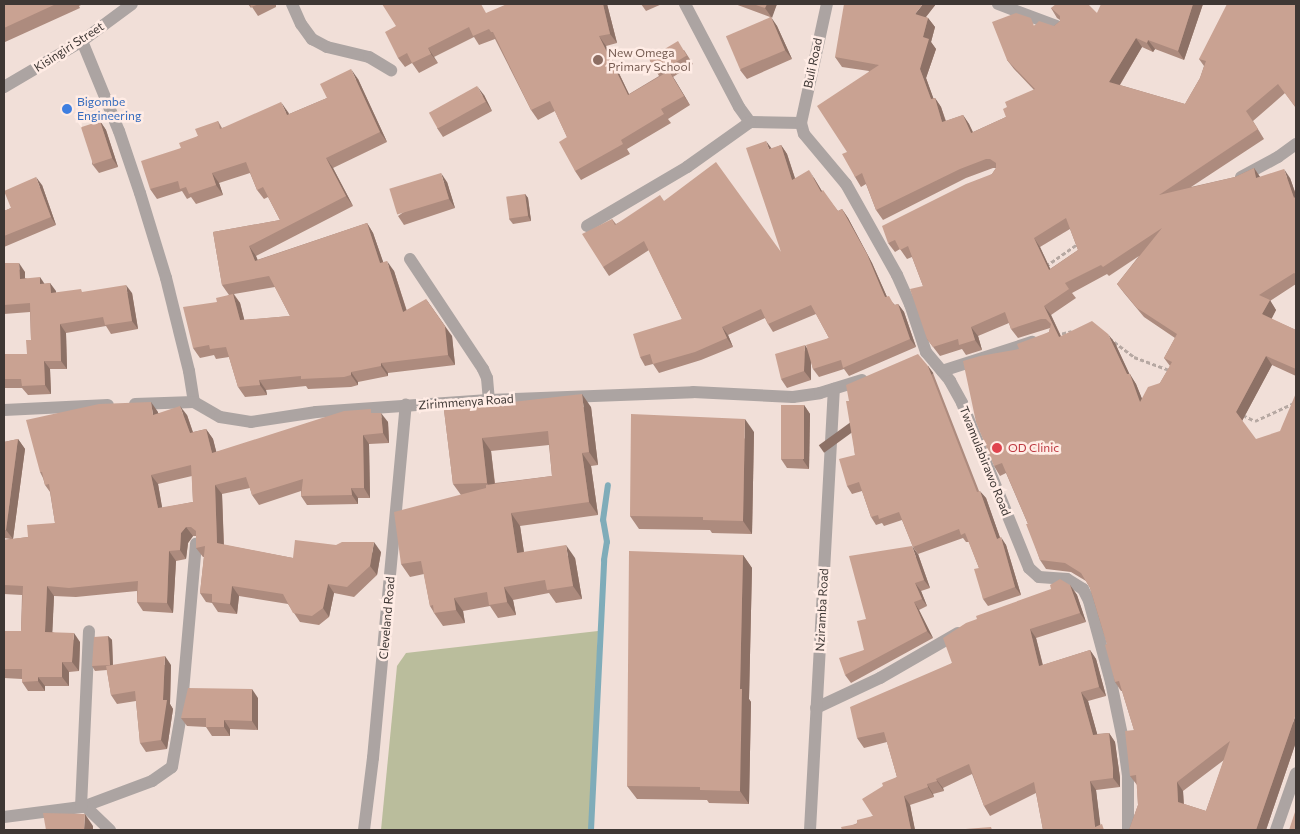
<!DOCTYPE html>
<style>
body{margin:0}
#map{position:relative;width:1300px;height:834px;overflow:hidden;background:#f1dfd8;font-family:Commissioner,sans-serif}
div>[style]{position:absolute}
[style*='--x']{left:calc(var(--x)*1px);top:calc(var(--y)*1px);width:calc(var(--w)*1px);rotate:calc(var(--a)*1deg)}
.green>*{inset:0;background:#babd9c}
.stream>*{height:6px;margin:-3px;padding:0 3px;transform-origin:3px;border-radius:3px;background:#7facb9}
.path>*{height:3px;margin-top:-1.5px;transform-origin:0;background:repeating-linear-gradient(90deg,#b6a8a2 0 4px,transparent 0 6.5px)}
.minor>*{height:12px;margin:-6px;padding:0 6px;transform-origin:6px;border-radius:6px;background:#aca4a2}
.wall>*{inset:0;background:#ad8b7e}
.shaded-wall>*{inset:0;background:#8d7166;transform-origin:0 0}
.building>*{inset:0;background:#c9a292;transform-origin:0 0}
.dots>*{width:14px;height:14px;translate:-50% -50%;box-sizing:border-box;border:2px solid #ffece5;border-radius:50%}
span{translate:-50% -50%;white-space:nowrap;text-align:center;line-height:1.15;-webkit-text-stroke:5px #ffece5;paint-order:stroke}
.street-label{font-size:12px;color:#3e3734}
.education-label{font-size:12px;color:#785e54}
.left{translate:0 -50%;text-align:left}
.shop-label{font-size:12px;color:#366cbe}
.health-label{font-size:12px;color:#be3a42}
.frame{position:absolute;inset:0;border:5px solid #3e3734;pointer-events:none}
</style>
<div id="map">
<div class="green">
<div style="clip-path:polygon(598px 631px,590px 830px,381px 830px,397px 666px,406px 653px)"></div>
</div>
<div class="stream">
<div style="--x:591;--y:830;--w:270;--a:-87.2"></div>
<div style="--x:604;--y:560;--w:18;--a:-81"></div>
<div style="--x:607;--y:542;--w:22;--a:-100"></div>
<div style="--x:603;--y:520;--w:35;--a:-82"></div>
</div>
<div class="path">
<div style="--x:1046;--y:266;--w:39;--a:-35"></div>
<div style="--x:1056;--y:335;--w:16;--a:-14"></div>
<div style="--x:1109;--y:338;--w:31;--a:37"></div>
<div style="--x:1134;--y:357;--w:40;--a:20.2"></div>
<div style="--x:1243;--y:415;--w:13;--a:27"></div>
<div style="--x:1255;--y:421;--w:45;--a:-24.9"></div>
</div>
<div class="minor">
<div style="--x:292;--y:4;--w:22;--a:66"></div>
<div style="--x:301;--y:24;--w:19;--a:54"></div>
<div style="--x:312;--y:39;--w:17;--a:28"></div>
<div style="--x:327;--y:47;--w:43;--a:13.4"></div>
<div style="--x:369;--y:57;--w:26;--a:31"></div>
<div style="--x:685;--y:4;--w:116;--a:62.3"></div>
<div style="--x:739;--y:107;--w:19;--a:54"></div>
<div style="--x:750;--y:122;--w:51;--a:1.1"></div>
<div style="--x:801;--y:123;--w:11;--a:75"></div>
<div style="--x:804;--y:134;--w:65;--a:50"></div>
<div style="--x:846;--y:184;--w:104;--a:60.7"></div>
<div style="--x:897;--y:275;--w:32;--a:66"></div>
<div style="--x:910;--y:304;--w:51;--a:71.6"></div>
<div style="--x:926;--y:352;--w:38;--a:50"></div>
<div style="--x:950;--y:381;--w:25;--a:61"></div>
<div style="--x:962;--y:403;--w:178;--a:67.9"></div>
<div style="--x:1029;--y:568;--w:13;--a:42"></div>
<div style="--x:1039;--y:577;--w:28;--a:4"></div>
<div style="--x:1067;--y:579;--w:19;--a:32"></div>
<div style="--x:1083;--y:589;--w:13;--a:63"></div>
<div style="--x:1089;--y:601;--w:84;--a:74.8"></div>
<div style="--x:1111;--y:682;--w:59;--a:78.3"></div>
<div style="--x:1123;--y:740;--w:37;--a:82"></div>
<div style="--x:1128;--y:777;--w:53;--a:90"></div>
<div style="--x:998;--y:4;--w:65;--a:20.7"></div>
<div style="--x:82;--y:41;--w:97;--a:67.7"></div>
<div style="--x:119;--y:131;--w:65;--a:71.3"></div>
<div style="--x:140;--y:193;--w:89;--a:73"></div>
<div style="--x:166;--y:278;--w:96;--a:76.1"></div>
<div style="--x:189;--y:371;--w:31;--a:81"></div>
<div style="--x:4;--y:87;--w:91;--a:-30.5"></div>
<div style="--x:82;--y:41;--w:62;--a:-36.5"></div>
<div style="--x:801;--y:123;--w:122;--a:-77.7"></div>
<div style="--x:1241;--y:177;--w:42;--a:-28.4"></div>
<div style="--x:1278;--y:157;--w:22;--a:-36"></div>
<div style="--x:587;--y:226;--w:116;--a:-30.5"></div>
<div style="--x:687;--y:167;--w:77;--a:-35.5"></div>
<div style="--x:410;--y:259;--w:132;--a:56.4"></div>
<div style="--x:483;--y:369;--w:10;--a:66"></div>
<div style="--x:487;--y:378;--w:22;--a:85"></div>
<div style="--x:942;--y:371;--w:95;--a:-17.9"></div>
<div style="--x:135;--y:404;--w:59;--a:-1.9"></div>
<div style="--x:194;--y:402;--w:30;--a:30"></div>
<div style="--x:220;--y:417;--w:31;--a:9"></div>
<div style="--x:251;--y:422;--w:66;--a:-8.7"></div>
<div style="--x:316;--y:412;--w:173;--a:-4"></div>
<div style="--x:489;--y:400;--w:204;--a:-2.2"></div>
<div style="--x:693;--y:392;--w:100;--a:2.9"></div>
<div style="--x:793;--y:397;--w:27;--a:-8"></div>
<div style="--x:820;--y:393;--w:44;--a:-17.2"></div>
<div style="--x:4;--y:410;--w:104;--a:-2.8"></div>
<div style="--x:816;--y:708;--w:71;--a:-25.1"></div>
<div style="--x:880;--y:678;--w:90;--a:-30"></div>
<div style="--x:85;--y:806;--w:72;--a:-20.5"></div>
<div style="--x:152;--y:781;--w:24;--a:-35"></div>
<div style="--x:172;--y:767;--w:53;--a:-80.2"></div>
<div style="--x:181;--y:715;--w:172;--a:-85"></div>
<div style="--x:81;--y:807;--w:4;--a:-14"></div>
<div style="--x:85;--y:806;--w:35;--a:44"></div>
<div style="--x:4;--y:817;--w:78;--a:-7.4"></div>
<div style="--x:81;--y:807;--w:176;--a:-87.4"></div>
<div style="--x:364;--y:830;--w:73;--a:-82.9"></div>
<div style="--x:373;--y:758;--w:355;--a:-84.7"></div>
<div style="--x:810;--y:830;--w:442;--a:-86.9"></div>
<div style="--x:1276;--y:830;--w:60;--a:-70.7"></div>
</div>
<div class="wall">
<div style="clip-path:polygon(4px 4px,83px 4px,79px 6px,80px 8px,5px 42px,4px 40px)"></div>
<div style="clip-path:polygon(248px 4px,276px 4px,276px 7px,258px 16px,252px 7px,251px 8px)"></div>
<div style="clip-path:polygon(607px 4px,617px 43px,606px 46px,629px 94px,659px 76px,649px 59px,684px 50px,693px 64px,673px 77px,690px 105px,668px 119px,671px 123px,627px 149px,630px 154px,581px 180px,575px 171px,567px 137px,555px 111px,538px 120px,531px 110px,495px 39px,479px 45px,474px 37px,434px 57px,438px 63px,419px 73px,412px 63px,405px 67px,398px 58px,396px 26px,487px 13px)"></div>
<div style="clip-path:polygon(641px 4px,662px 4px,646px 11px)"></div>
<div style="clip-path:polygon(735px 4px,777px 4px,771px 18px,777px 26px,792px 59px,747px 79px,740px 70px,770px 17px)"></div>
<div style="clip-path:polygon(evenodd,936px 4px,926px 17px,928px 18px,935px 27px,931px 42px,936px 49px,926px 78px,933px 98px,935px 98px,941px 107px,946px 121px,963px 115px,969px 124px,973px 132px,1006px 117px,1007px 107px,1034px 90px,1014px 69px,1007px 60px,1035px 25px,1054px 26px,1060px 21px,1060px 20px,1057px 18px,1051px 8px,1097px 13px,1115px 5px,1203px 4px,1184px 60px,1155px 49px,1153px 52px,1142px 47px,1120px 85px,1185px 104px,1200px 78px,1204px 66px,1199px 59px,1296px 4px,1296px 108px,1285px 93px,1253px 121px,1264px 139px,1191px 187px,1235px 177px,1254px 168px,1260px 177px,1290px 178px,1296px 195px,1296px 284px,1270px 301px,1276px 310px,1271px 319px,1296px 330px,1296px 376px,1272px 365px,1242px 421px,1296px 742px,1266px 830px,1129px 830px,1138px 805px,1137px 785px,1130px 776px,1134px 730px,1122px 691px,1121px 691px,1115px 682px,1107px 644px,1090px 588px,1086px 581px,1071px 572px,1046px 569px,1040px 560px,1028px 524px,1006px 473px,1000px 476px,994px 466px,1019px 349px,1049px 332px,1050px 328px,1018px 338px,1011px 329px,1009px 323px,978px 336px,982px 350px,966px 355px,962px 349px,940px 356px,927px 339px,923px 286px,912px 257px,907px 259px,900px 249px,895px 252px,888px 243px,992px 174px,996px 168px,993px 168px,966px 178px,883px 220px,876px 210px,866px 184px,861px 187px,855px 177px,847px 152px,869px 71px,842px 67px,835px 57px,936px 4px,1070px 229px,1078px 250px,1050px 269px,1040px 247px,1070px 229px,936px 4px,1139px 256px,1117px 284px,1124px 293px,1144px 317px,1175px 338px,1164px 358px,1170px 366px,1160px 383px,1142px 399px,1136px 384px,1129px 374px,1115px 343px,1061px 336px,1051px 315px,1076px 298px,1072px 293px,1107px 274px,1109px 276px,1139px 256px,936px 4px,1224px 760px,1206px 811px,1184px 804px,1183px 791px,1224px 760px)"></div>
<div style="clip-path:polygon(evenodd,358px 79px,387px 142px,333px 168px,353px 206px,256px 256px,257px 260px,367px 223px,373px 233px,383px 262px,394px 271px,407px 311px,452px 336px,455px 365px,388px 373px,388px 376px,358px 382px,358px 385px,351px 387px,308px 389px,306px 386px,266px 390px,267px 395px,245px 397px,238px 387px,229px 357px,216px 359px,214px 355px,200px 358px,193px 348px,217px 302px,229px 295px,222px 285px,213px 232px,280px 220px,268px 197px,264px 199px,257px 190px,250px 173px,219px 183px,223px 195px,196px 204px,191px 197px,187px 199px,182px 191px,157px 199px,150px 189px,181px 148px,198px 136px,218px 121px,222px 128px,288px 112px,289px 114px,327px 98px,358px 79px,275px 287px,290px 316px,244px 320px,240px 303px,234px 294px,275px 287px)"></div>
<div style="clip-path:polygon(484px 95px,492px 111px,443px 137px,437px 128px)"></div>
<div style="clip-path:polygon(100px 121px,106px 130px,118px 167px,99px 173px,92px 164px)"></div>
<div style="clip-path:polygon(781px 145px,787px 154px,795px 178px,814px 178px,822px 191px,838px 211px,842px 209px,848px 218px,872px 263px,887px 297px,895px 305px,898px 304px,904px 312px,916px 347px,849px 376px,844px 369px,819px 377px,813px 369px,811px 361px,811px 380px,787px 388px,781px 379px,807px 348px,829px 338px,816px 314px,773px 332px,768px 324px,765px 318px,728px 335px,733px 347px,701px 360px,659px 373px,653px 364px,645px 366px,640px 357px,682px 319px,649px 250px,609px 276px,603px 267px,612px 219px,616px 224px,664px 201px,781px 252px,772px 149px)"></div>
<div style="clip-path:polygon(447px 182px,455px 208px,404px 225px,398px 216px)"></div>
<div style="clip-path:polygon(42px 185px,56px 225px,4px 247px,4px 211px,11px 208px)"></div>
<div style="clip-path:polygon(525px 194px,528px 198px,531px 221px,513px 224px,509px 219px)"></div>
<div style="clip-path:polygon(4px 263px,25px 272px,25px 278px,44px 284px,50px 283px,56px 293px,83px 292px,132px 293px,138px 329px,111px 334px,106px 326px,66px 333px,67px 369px,50px 369px,51px 394px,28px 395px,22px 388px,4px 388px,4px 354px,27px 354px,31px 340px,30px 312px,4px 314px)"></div>
<div style="clip-path:polygon(928px 366px,933px 373px,979px 491px,986px 498px,1000px 538px,1006px 545px,1021px 595px,988px 606px,983px 599px,979px 568px,969px 542px,966px 542px,963px 538px,918px 554px,913px 547px,902px 520px,884px 526px,882px 523px,876px 525px,871px 517px,862px 491px,852px 494px,847px 486px,855px 455px,849px 401px)"></div>
<div style="clip-path:polygon(804px 405px,810px 414px,809px 469px,787px 468px,781px 459px)"></div>
<div style="clip-path:polygon(evenodd,591px 407px,598px 465px,591px 466px,598px 515px,520px 526px,524px 552px,575px 558px,582px 599px,556px 603px,549px 593px,513px 600px,516px 615px,498px 618px,490px 606px,463px 611px,465px 623px,443px 626px,434px 613px,433px 611px,430px 606px,424px 574px,410px 577px,401px 564px,461px 495px,453px 484px,444px 410px,591px 407px,549px 445px,552px 476px,495px 483px,491px 451px,549px 445px)"></div>
<div style="clip-path:polygon(evenodd,158px 412px,158px 413px,187px 415px,193px 432px,206px 429px,213px 439px,216px 452px,374px 413px,388px 422px,389px 443px,369px 444px,370px 498px,358px 498px,358px 504px,307px 505px,301px 496px,301px 491px,259px 505px,252px 495px,250px 488px,222px 494px,224px 545px,293px 558px,381px 552px,377px 575px,354px 597px,334px 593px,329px 617px,319px 625px,300px 622px,288px 604px,239px 596px,237px 614px,218px 612px,212px 603px,206px 602px,200px 593px,204px 557px,203px 557px,196px 548px,196px 536px,193px 536px,188px 543px,186px 559px,176px 561px,173px 613px,143px 611px,137px 602px,137px 591px,76px 597px,54px 596px,52px 632px,80px 642px,79px 671px,69px 672px,69px 686px,45px 686px,45px 691px,28px 691px,22px 682px,22px 679px,4px 678px,4px 631px,21px 631px,22px 595px,4px 594px,4px 540px,11px 539px,4px 538px,4px 442px,18px 439px,25px 449px,13px 539px,28px 537px,55px 523px,50px 492px,45px 485px,43px 478px,40px 472px,158px 412px,192px 476px,193px 502px,162px 508px,158px 484px,192px 476px)"></div>
<div style="clip-path:polygon(754px 432px,752px 534px,712px 533px,710px 530px,639px 529px,630px 516px)"></div>
<div style="clip-path:polygon(918px 554px,930px 588px,921px 591px,927px 606px,919px 610px,933px 638px,851px 683px,845px 675px,864px 650px,866px 619px)"></div>
<div style="clip-path:polygon(743px 555px,752px 568px,749px 699px,751px 702px,749px 804px,709px 803px,707px 800px,637px 799px,627px 786px)"></div>
<div style="clip-path:polygon(1070px 585px,1077px 595px,1086px 622px,1036px 638px,1043px 665px,1090px 650px,1096px 659px,1106px 696px,1088px 701px,1097px 734px,1109px 733px,1115px 742px,1120px 778px,1120px 787px,1096px 790px,1100px 825px,1043px 830px,1036px 793px,990px 816px,984px 806px,972px 774px,943px 788px,944px 791px,933px 794px,934px 797px,910px 805px,915px 830px,842px 830px,873px 816px,883px 786px,897px 777px,887px 742px,864px 748px,857px 738px,952px 663px)"></div>
<div style="clip-path:polygon(108px 636px,112px 640px,113px 665px,171px 665px,170px 704px,173px 709px,167px 749px,146px 752px,140px 743px,136px 701px,117px 704px,111px 695px,107px 670px,95px 671px,92px 666px)"></div>
<div style="clip-path:polygon(258px 698px,258px 730px,230px 729px,230px 736px,212px 736px,206px 727px,187px 726px,181px 718px)"></div>
</div>
<div class="shaded-wall">
<div style="clip-path:polygon(603px 4px,607px 4px,617px 43px,610px 34px)"></div>
<div style="clip-path:polygon(767px 4px,777px 4px,772px 18px,765px 8px)"></div>
<div style="clip-path:polygon(923px 4px,936px 4px,921px 23px,915px 14px)"></div>
<div style="clip-path:polygon(1193px 4px,1203px 4px,1184px 60px,1178px 51px)"></div>
<div style="clip-path:polygon(771px 17px,777px 26px,792px 59px,785px 50px)"></div>
<div style="clip-path:polygon(928px 18px,935px 27px,931px 42px,936px 49px,926px 78px,937px 108px,931px 99px,920px 69px,923px 37px)"></div>
<div style="clip-path:polygon(599px 36px,606px 46px,634px 105px,628px 95px)"></div>
<div style="clip-path:polygon(1136px 38px,1142px 47px,1116px 91px,1109px 82px)"></div>
<div style="clip-path:polygon(1148px 40px,1155px 49px,1153px 52px,1147px 43px)"></div>
<div style="clip-path:polygon(428px 48px,438px 63px,431px 54px)"></div>
<div style="clip-path:polygon(351px 69px,358px 79px,387px 142px,380px 132px)"></div>
<div style="clip-path:polygon(669px 71px,675px 80px,690px 105px,684px 96px)"></div>
<div style="clip-path:polygon(477px 86px,484px 95px,492px 111px,486px 102px)"></div>
<div style="clip-path:polygon(935px 98px,941px 107px,949px 132px,942px 122px)"></div>
<div style="clip-path:polygon(281px 102px,288px 112px,293px 125px,287px 115px)"></div>
<div style="clip-path:polygon(963px 115px,969px 124px,977px 142px,971px 133px)"></div>
<div style="clip-path:polygon(100px 121px,106px 130px,118px 167px,112px 158px)"></div>
<div style="clip-path:polygon(766px 141px,772px 149px,769px 149px)"></div>
<div style="clip-path:polygon(781px 145px,787px 154px,798px 188px,792px 180px)"></div>
<div style="clip-path:polygon(326px 158px,333px 168px,353px 206px,346px 196px)"></div>
<div style="clip-path:polygon(1254px 168px,1260px 177px,1256px 178px)"></div>
<div style="clip-path:polygon(1284px 169px,1290px 178px,1296px 195px,1296px 201px,1294px 198px)"></div>
<div style="clip-path:polygon(809px 170px,814px 178px,827px 200px,821px 192px)"></div>
<div style="clip-path:polygon(212px 173px,219px 183px,223px 195px,216px 185px)"></div>
<div style="clip-path:polygon(441px 173px,447px 182px,455px 208px,449px 199px)"></div>
<div style="clip-path:polygon(36px 177px,42px 185px,56px 225px,51px 217px)"></div>
<div style="clip-path:polygon(525px 194px,528px 198px,531px 221px,528px 216px)"></div>
<div style="clip-path:polygon(842px 209px,848px 218px,872px 263px,891px 306px,885px 297px)"></div>
<div style="clip-path:polygon(367px 223px,373px 233px,387px 273px,380px 263px)"></div>
<div style="clip-path:polygon(1034px 238px,1040px 247px,1055px 279px,1049px 270px)"></div>
<div style="clip-path:polygon(249px 246px,256px 256px,262px 270px,255px 261px)"></div>
<div style="clip-path:polygon(387px 261px,394px 271px,410px 322px,403px 312px)"></div>
<div style="clip-path:polygon(19px 263px,25px 272px,25px 288px,20px 279px)"></div>
<div style="clip-path:polygon(40px 277px,46px 286px,40px 284px)"></div>
<div style="clip-path:polygon(50px 283px,56px 291px,57px 302px,51px 293px)"></div>
<div style="clip-path:polygon(126px 285px,132px 293px,138px 329px,132px 321px)"></div>
<div style="clip-path:polygon(233px 294px,240px 303px,247px 330px,240px 320px)"></div>
<div style="clip-path:polygon(426px 299px,452px 336px,455px 365px,448px 355px)"></div>
<div style="clip-path:polygon(1270px 300px,1276px 310px,1269px 324px,1262px 314px)"></div>
<div style="clip-path:polygon(898px 304px,904px 312px,916px 347px,910px 339px)"></div>
<div style="clip-path:polygon(1044px 306px,1051px 315px,1065px 346px,1059px 337px)"></div>
<div style="clip-path:polygon(60px 324px,66px 333px,67px 369px,61px 361px)"></div>
<div style="clip-path:polygon(722px 327px,728px 335px,733px 347px,727px 338px)"></div>
<div style="clip-path:polygon(971px 327px,978px 336px,982px 350px,975px 340px)"></div>
<div style="clip-path:polygon(1108px 334px,1115px 343px,1130px 375px,1130px 374px,1136px 384px,1147px 411px,1140px 402px)"></div>
<div style="clip-path:polygon(805px 345px,811px 354px,811px 380px,804px 371px)"></div>
<div style="clip-path:polygon(1266px 356px,1272px 365px,1242px 421px,1236px 412px)"></div>
<div style="clip-path:polygon(44px 361px,50px 369px,51px 394px,45px 385px)"></div>
<div style="clip-path:polygon(381px 363px,388px 373px,388px 376px,381px 366px)"></div>
<div style="left:928px;top:366px;width:9px;height:135px;rotate:54deg"></div>
<div style="clip-path:polygon(351px 372px,358px 382px,358px 385px,351px 375px)"></div>
<div style="clip-path:polygon(259px 380px,266px 390px,267px 395px,260px 385px)"></div>
<div style="clip-path:polygon(582px 394px,591px 407px,598px 465px,589px 452px)"></div>
<div style="clip-path:polygon(151px 402px,158px 412px,159px 425px,153px 415px)"></div>
<div style="clip-path:polygon(804px 405px,810px 414px,809px 469px,803px 460px)"></div>
<div style="clip-path:polygon(180px 406px,187px 415px,196px 442px,190px 433px)"></div>
<div style="clip-path:polygon(381px 413px,388px 422px,389px 443px,383px 433px)"></div>
<div style="clip-path:polygon(745px 419px,754px 432px,752px 534px,743px 521px)"></div>
<div style="clip-path:polygon(206px 429px,213px 439px,219px 462px,212px 453px)"></div>
<div style="clip-path:polygon(363px 435px,369px 444px,370px 498px,364px 488px)"></div>
<div style="clip-path:polygon(482px 438px,491px 451px,496px 496px,487px 483px)"></div>
<div style="clip-path:polygon(18px 439px,25px 449px,13px 539px,6px 530px)"></div>
<div style="clip-path:polygon(582px 453px,591px 466px,598px 515px,589px 502px)"></div>
<div style="clip-path:polygon(151px 475px,158px 484px,164px 518px,158px 508px)"></div>
<div style="clip-path:polygon(215px 485px,222px 494px,224px 553px,217px 543px)"></div>
<div style="clip-path:polygon(351px 488px,358px 498px,358px 504px,352px 495px)"></div>
<div style="clip-path:polygon(980px 491px,986px 498px,1003px 546px,997px 539px)"></div>
<div style="clip-path:polygon(511px 513px,520px 526px,526px 566px,517px 553px)"></div>
<div style="clip-path:polygon(186px 527px,193px 536px,188px 543px,186px 559px,180px 550px,181px 533px)"></div>
<div style="clip-path:polygon(1001px 537px,1006px 545px,1021px 595px,1015px 587px)"></div>
<div style="clip-path:polygon(374px 542px,381px 552px,377px 575px,370px 566px)"></div>
<div style="clip-path:polygon(566px 545px,575px 558px,582px 599px,573px 586px)"></div>
<div style="clip-path:polygon(912px 546px,918px 554px,930px 588px,924px 580px)"></div>
<div style="clip-path:polygon(169px 551px,176px 561px,173px 613px,167px 603px)"></div>
<div style="clip-path:polygon(743px 555px,752px 568px,749px 699px,751px 702px,749px 804px,740px 791px,740px 689px)"></div>
<div style="clip-path:polygon(915px 583px,921px 591px,927px 606px,922px 599px)"></div>
<div style="clip-path:polygon(328px 584px,334px 593px,329px 617px,323px 608px)"></div>
<div style="clip-path:polygon(1070px 585px,1077px 595px,1086px 622px,1080px 613px)"></div>
<div style="clip-path:polygon(47px 586px,54px 596px,52px 641px,45px 632px)"></div>
<div style="clip-path:polygon(232px 586px,239px 596px,237px 614px,230px 604px)"></div>
<div style="clip-path:polygon(504px 587px,513px 600px,516px 615px,507px 602px)"></div>
<div style="clip-path:polygon(454px 598px,463px 611px,465px 623px,456px 610px)"></div>
<div style="clip-path:polygon(914px 602px,919px 610px,933px 638px,927px 631px)"></div>
<div style="clip-path:polygon(1030px 629px,1036px 638px,1045px 675px,1039px 666px)"></div>
<div style="clip-path:polygon(74px 633px,80px 642px,79px 671px,72px 662px)"></div>
<div style="clip-path:polygon(108px 636px,112px 640px,113px 670px,110px 665px)"></div>
<div style="clip-path:polygon(1090px 650px,1096px 659px,1106px 696px,1099px 687px)"></div>
<div style="clip-path:polygon(165px 656px,171px 665px,170px 704px,173px 709px,167px 749px,161px 740px)"></div>
<div style="clip-path:polygon(62px 662px,69px 672px,69px 686px,62px 677px)"></div>
<div style="clip-path:polygon(38px 677px,45px 686px,45px 691px,38px 681px)"></div>
<div style="clip-path:polygon(252px 689px,258px 698px,258px 730px,252px 721px)"></div>
<div style="clip-path:polygon(1081px 692px,1088px 701px,1100px 744px,1093px 735px)"></div>
<div style="clip-path:polygon(1296px 714px,1296px 742px,1266px 830px,1256px 830px)"></div>
<div style="clip-path:polygon(224px 720px,230px 729px,230px 736px,224px 727px)"></div>
<div style="clip-path:polygon(1109px 733px,1115px 742px,1120px 778px,1120px 787px,1113px 778px)"></div>
<div style="clip-path:polygon(936px 779px,943px 788px,944px 791px,937px 781px)"></div>
<div style="clip-path:polygon(1090px 781px,1096px 790px,1101px 830px,1095px 827px)"></div>
<div style="clip-path:polygon(1177px 782px,1183px 791px,1184px 812px,1178px 802px)"></div>
<div style="clip-path:polygon(927px 784px,933px 794px,934px 797px,928px 787px)"></div>
<div style="clip-path:polygon(904px 796px,910px 805px,915px 830px,911px 830px)"></div>
<div style="clip-path:polygon(85px 814px,93px 826px,93px 830px,84px 830px)"></div>
</div>
<div class="building">
<div style="clip-path:polygon(4px 4px,56px 4px,4px 28px)"></div>
<div style="clip-path:polygon(250px 4px,259px 4px,251px 7px)"></div>
<div style="clip-path:polygon(382px 4px,481px 4px,486px 13px,507px 4px,603px 4px,610px 34px,599px 36px,628px 95px,669px 71px,684px 96px,661px 109px,664px 114px,621px 140px,623px 144px,575px 171px,559px 142px,567px 137px,550px 101px,531px 110px,493px 32px,491px 32px,489px 29px,473px 36px,469px 27px,428px 48px,431px 54px,412px 63px,407px 53px,398px 58px,385px 32px,396px 26px)"></div>
<div style="clip-path:polygon(753px 4px,767px 4px,765px 8px)"></div>
<div style="clip-path:polygon(evenodd,844px 4px,923px 4px,915px 14px,928px 18px,923px 37px,929px 39px,920px 69px,931px 99px,935px 98px,942px 122px,963px 115px,971px 133px,1006px 117px,1003px 109px,1007px 107px,1005px 102px,1035px 89px,1007px 60px,992px 22px,1016px 13px,1031px 18px,1034px 26px,1039px 21px,1054px 26px,1060px 21px,1060px 16px,1051px 8px,1056px 4px,1088px 4px,1097px 13px,1101px 4px,1112px 4px,1115px 5px,1115px 4px,1193px 4px,1178px 51px,1148px 40px,1147px 43px,1136px 38px,1109px 82px,1185px 104px,1200px 78px,1206px 61px,1199px 59px,1227px 4px,1296px 4px,1296px 108px,1278px 84px,1246px 111px,1258px 129px,1159px 195px,1235px 177px,1254px 168px,1256px 178px,1284px 169px,1294px 198px,1296px 196px,1296px 274px,1294px 273px,1259px 295px,1270px 300px,1262px 314px,1296px 330px,1296px 369px,1266px 356px,1236px 412px,1256px 439px,1280px 431px,1296px 393px,1296px 714px,1256px 830px,1129px 830px,1138px 805px,1136px 775px,1130px 776px,1125px 731px,1134px 730px,1119px 681px,1115px 682px,1105px 645px,1107px 644px,1090px 588px,1081px 573px,1065px 563px,1040px 560px,1026px 524px,1028px 524px,1002px 463px,994px 466px,976px 422px,963px 361px,980px 356px,1019px 349px,1017px 344px,1049px 332px,1051px 324px,1046px 319px,1041px 319px,1011px 329px,1005px 312px,971px 327px,975px 340px,959px 345px,958px 339px,933px 347px,927px 339px,910px 289px,923px 286px,908px 246px,900px 250px,895px 240px,888px 243px,882px 226px,966px 184px,992px 174px,996px 168px,996px 163px,990px 159px,986px 159px,960px 169px,876px 210px,862px 173px,855px 177px,842px 154px,847px 152px,817px 106px,879px 65px,835px 57px,844px 4px,1066px 218px,1078px 250px,1049px 270px,1034px 238px,1066px 218px,844px 4px,1162px 228px,1117px 284px,1137px 308px,1177px 334px,1164px 358px,1172px 362px,1160px 383px,1148px 387px,1140px 402px,1130px 374px,1127px 374px,1108px 334px,1092px 321px,1059px 337px,1044px 306px,1069px 289px,1065px 283px,1101px 265px,1103px 267px,1162px 228px,844px 4px,1230px 741px,1206px 811px,1178px 802px,1177px 782px,1230px 741px)"></div>
<div style="left:771px;top:17px;width:36px;height:49px;rotate:67deg"></div>
<div style="left:678px;top:41px;width:17px;height:34px;rotate:59deg"></div>
<div style="clip-path:polygon(351px 69px,380px 132px,326px 158px,346px 196px,249px 246px,255px 261px,367px 223px,380px 263px,387px 261px,403px 312px,426px 299px,445px 326px,448px 355px,381px 363px,381px 366px,351px 372px,351px 375px,344px 377px,301px 379px,301px 376px,259px 380px,260px 385px,238px 387px,226px 347px,210px 349px,209px 345px,193px 348px,183px 307px,217px 302px,216px 298px,233px 294px,240px 320px,290px 316px,269px 276px,222px 285px,213px 232px,280px 220px,263px 187px,257px 190px,246px 162px,212px 173px,216px 185px,189px 194px,186px 187px,180px 189px,178px 181px,150px 189px,141px 161px,181px 148px,179px 143px,198px 136px,195px 129px,218px 121px,220px 129px,281px 102px,287px 115px,327px 98px,320px 84px)"></div>
<div style="left:477px;top:86px;width:18px;height:55px;rotate:61deg"></div>
<div style="left:100px;top:121px;width:39px;height:20px;rotate:72deg"></div>
<div style="clip-path:polygon(766px 141px,769px 149px,781px 145px,792px 180px,809px 170px,821px 192px,823px 190px,838px 211px,842px 209px,867px 254px,885px 297px,889px 296px,894px 305px,898px 304px,910px 339px,845px 367px,843px 368px,841px 360px,813px 369px,806px 345px,829px 338px,811px 305px,768px 324px,761px 309px,722px 327px,727px 338px,695px 352px,653px 364px,650px 354px,640px 357px,633px 334px,682px 319px,644px 241px,603px 267px,582px 234px,612px 219px,615px 225px,660px 195px,664px 201px,716px 162px,781px 252px,746px 148px)"></div>
<div style="left:441px;top:173px;width:27px;height:54px;rotate:73deg"></div>
<div style="clip-path:polygon(36px 177px,51px 217px,4px 236px,4px 211px,11px 208px,4px 191px)"></div>
<div style="left:525px;top:194px;width:22px;height:19px;rotate:82deg"></div>
<div style="clip-path:polygon(4px 263px,19px 263px,20px 279px,40px 277px,40px 284px,50px 283px,51px 293px,81px 289px,82px 292px,126px 285px,132px 321px,105px 325px,103px 317px,60px 324px,61px 361px,44px 361px,45px 385px,22px 386px,21px 379px,4px 379px,4px 354px,27px 354px,26px 340px,31px 340px,30px 303px,4px 305px)"></div>
<div style="clip-path:polygon(805px 345px,804px 371px,781px 379px,775px 354px)"></div>
<div style="clip-path:polygon(918px 354px,928px 366px,977px 492px,980px 491px,997px 539px,1001px 537px,1015px 587px,983px 599px,974px 569px,979px 568px,965px 533px,961px 535px,959px 529px,913px 547px,899px 512px,879px 519px,878px 515px,871px 517px,859px 482px,847px 486px,839px 459px,855px 455px,846px 401px,849px 401px,846px 385px)"></div>
<div style="clip-path:polygon(582px 394px,589px 452px,582px 453px,589px 502px,511px 513px,517px 553px,566px 545px,573px 586px,547px 590px,545px 580px,504px 587px,507px 602px,489px 605px,487px 592px,454px 598px,456px 610px,434px 613px,433px 605px,430px 606px,421px 561px,401px 564px,394px 512px,486px 488px,486px 485px,552px 476px,548px 431px,482px 438px,487px 483px,453px 484px,444px 410px)"></div>
<div style="clip-path:polygon(evenodd,151px 402px,153px 415px,180px 406px,190px 433px,206px 429px,212px 453px,344px 411px,371px 409px,371px 413px,381px 413px,383px 433px,363px 435px,364px 488px,351px 488px,352px 495px,301px 496px,303px 479px,252px 495px,246px 477px,215px 485px,217px 543px,293px 558px,295px 540px,336px 545px,342px 542px,374px 542px,370px 566px,347px 587px,328px 584px,323px 608px,312px 616px,293px 613px,283px 594px,232px 586px,230px 604px,212px 602px,212px 594px,200px 593px,205px 546px,196px 548px,196px 531px,191px 527px,186px 527px,181px 533px,180px 550px,169px 551px,167px 603px,137px 602px,138px 581px,69px 588px,47px 586px,45px 632px,74px 633px,72px 662px,62px 662px,62px 677px,38px 677px,38px 681px,22px 682px,22px 669px,4px 669px,4px 631px,21px 631px,23px 586px,4px 585px,4px 540px,28px 537px,27px 525px,55px 523px,49px 484px,45px 485px,42px 472px,40px 472px,26px 420px,99px 404px,151px 402px,191px 465px,193px 502px,158px 508px,151px 475px,191px 465px)"></div>
<div style="left:781px;top:405px;width:23px;height:54px"></div>
<div style="clip-path:polygon(631px 414px,745px 419px,743px 521px,703px 520px,703px 517px,630px 516px)"></div>
<div style="clip-path:polygon(18px 439px,6px 530px,4px 530px,4px 442px)"></div>
<div style="clip-path:polygon(912px 546px,924px 580px,915px 583px,922px 599px,914px 602px,927px 631px,845px 675px,839px 658px,864px 650px,857px 621px,866px 619px,849px 556px)"></div>
<div style="clip-path:polygon(629px 551px,743px 555px,740px 689px,742px 689px,740px 791px,700px 790px,700px 787px,627px 786px)"></div>
<div style="clip-path:polygon(1060px 579px,1070px 585px,1080px 613px,1030px 629px,1039px 666px,1090px 650px,1099px 687px,1081px 692px,1093px 735px,1109px 733px,1113px 768px,1113px 778px,1090px 781px,1095px 827px,1102px 824px,1104px 830px,1037px 830px,1043px 830px,1034px 782px,984px 806px,969px 764px,936px 779px,937px 781px,927px 784px,928px 787px,904px 796px,911px 830px,842px 830px,841px 827px,857px 824px,857px 820px,873px 816px,862px 799px,883px 786px,882px 783px,897px 777px,884px 732px,857px 738px,850px 707px,952px 663px,943px 638px,966px 623px,977px 619px,976px 616px,1051px 589px,1050px 585px)"></div>
<div style="clip-path:polygon(108px 636px,110px 665px,92px 666px,94px 637px)"></div>
<div style="clip-path:polygon(165px 656px,163px 700px,167px 700px,161px 740px,140px 743px,135px 691px,111px 695px,106px 666px)"></div>
<div style="clip-path:polygon(188px 688px,252px 689px,252px 721px,224px 720px,224px 727px,206px 727px,206px 718px,181px 718px)"></div>
<div style="clip-path:polygon(1296px 809px,1296px 830px,1289px 830px)"></div>
<div style="clip-path:polygon(43px 813px,85px 814px,84px 830px,46px 830px)"></div>
<div style="clip-path:polygon(991px 827px,992px 830px,953px 830px)"></div>
</div>
<div class="dots">
<div style="left:598px;top:60px;background:#8d6e63"></div>
<div style="left:67px;top:109px;background:#3f7fe0"></div>
<div style="left:997px;top:448px;background:#e0444e"></div>
</div>
<div class="street-label">
<span style="left:69px;top:47px;rotate:-33deg">Kisingiri Street</span>
<span style="left:813px;top:63px;rotate:-78deg">Buli Road</span>
<span style="left:466px;top:402px;rotate:-4deg">Zirimmenya Road</span>
<span style="left:985px;top:461px;rotate:68deg">Twamulabirawo Road</span>
<span style="left:822px;top:610px;rotate:-87deg">Nziramba Road</span>
<span style="left:387px;top:618px;rotate:-85deg">Cleveland Road</span>
</div>
<div class="education-label">
<span class="left" style="left:608px;top:60px">New Omega<br>Primary School</span>
</div>
<div class="shop-label">
<span class="left" style="left:77px;top:109px">Bigombe<br>Engineering</span>
</div>
<div class="health-label">
<span class="left" style="left:1008px;top:448px">OD Clinic</span>
</div>
<div class="frame"></div>
</div>
